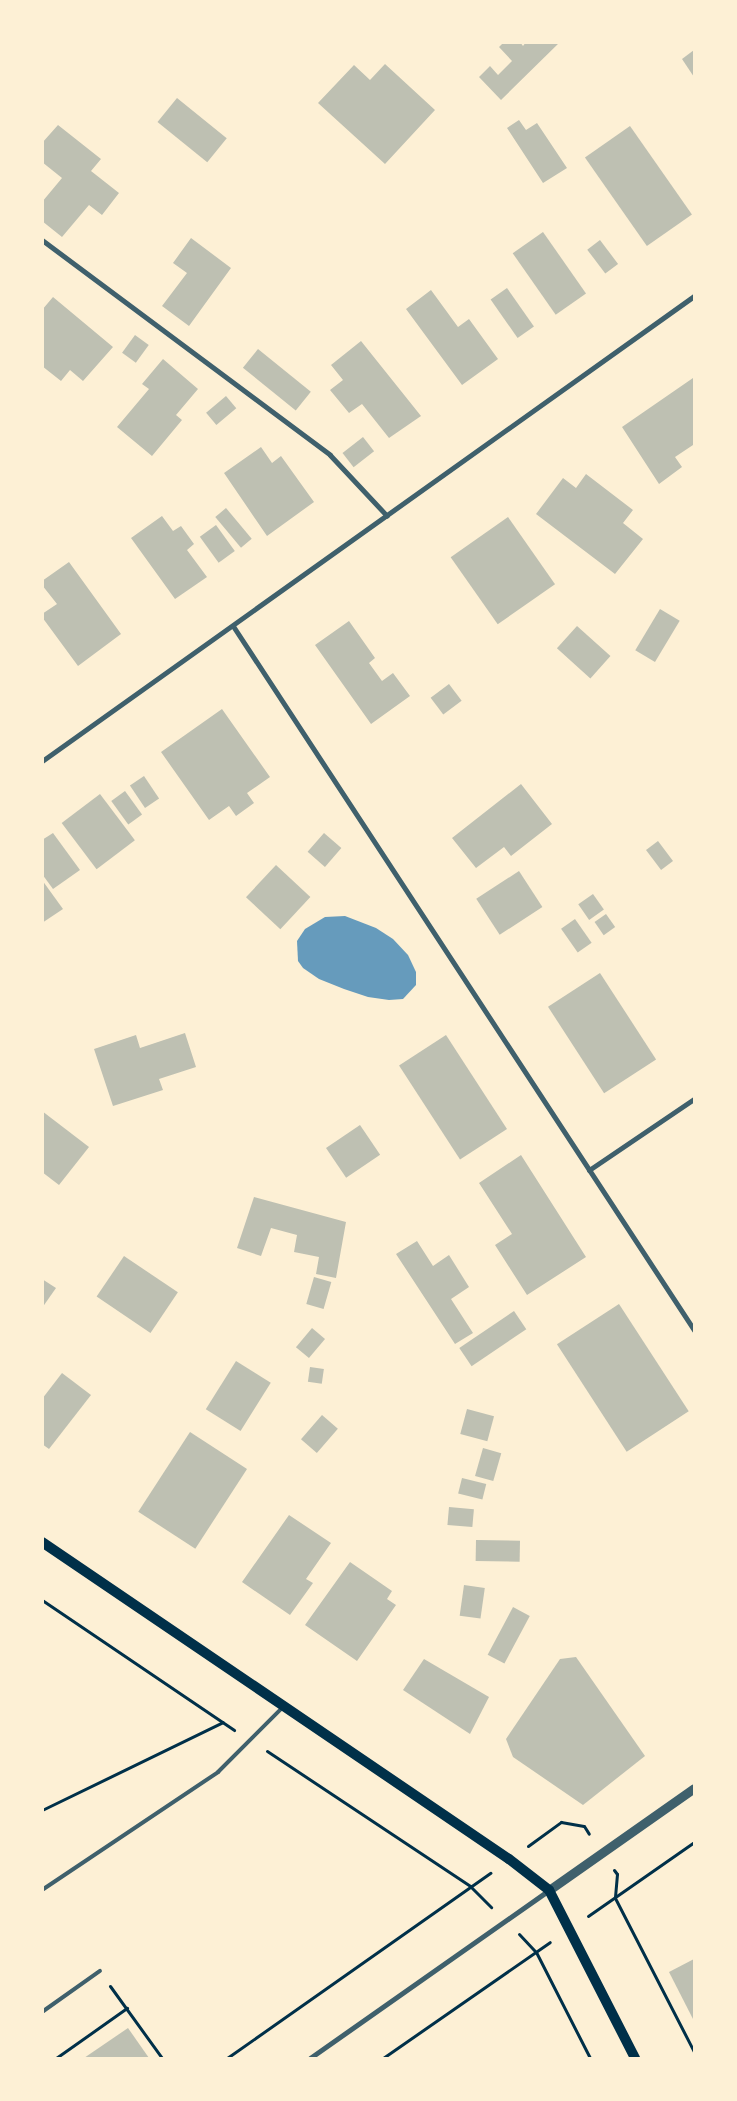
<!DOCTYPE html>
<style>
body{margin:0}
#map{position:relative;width:737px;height:2101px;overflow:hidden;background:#fdf0d5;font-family:Helvetica,sans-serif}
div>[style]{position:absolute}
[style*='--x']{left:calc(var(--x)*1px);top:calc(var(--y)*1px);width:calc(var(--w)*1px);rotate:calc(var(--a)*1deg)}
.water>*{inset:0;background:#669bbc}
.building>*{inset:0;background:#bec0b2;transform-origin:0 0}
.path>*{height:3px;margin:-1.5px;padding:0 1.5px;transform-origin:1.5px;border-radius:1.5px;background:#003049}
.service>*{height:4px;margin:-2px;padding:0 2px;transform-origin:2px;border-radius:2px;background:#3f606c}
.minor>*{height:5px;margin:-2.5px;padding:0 2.5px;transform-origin:2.5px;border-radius:2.5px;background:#3f606c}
.tertiary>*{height:9px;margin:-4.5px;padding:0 4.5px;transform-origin:4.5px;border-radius:4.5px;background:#3f606c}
.secondary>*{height:10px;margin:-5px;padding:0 5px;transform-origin:5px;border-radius:5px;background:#003049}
span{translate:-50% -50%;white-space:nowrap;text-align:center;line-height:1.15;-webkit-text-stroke:4.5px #fdf0d5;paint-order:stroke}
.frame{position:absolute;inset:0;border:44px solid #fdf0d5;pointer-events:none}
</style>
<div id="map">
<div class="water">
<div style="clip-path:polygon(345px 916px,376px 928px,393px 939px,408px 955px,416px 972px,416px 985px,403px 999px,389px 1000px,368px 997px,344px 989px,319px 979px,303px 968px,298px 961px,297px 941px,305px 929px,325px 917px)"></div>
</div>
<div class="building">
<div style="clip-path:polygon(504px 42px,520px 42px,523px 46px,526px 42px,560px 42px,501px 100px,479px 77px,490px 66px,498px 75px,512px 61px,499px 47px)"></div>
<div style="clip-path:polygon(694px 50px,694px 77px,682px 59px)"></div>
<div style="clip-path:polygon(385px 64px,435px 110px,385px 164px,318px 103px,354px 65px,370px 80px)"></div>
<div style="left:177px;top:98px;width:64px;height:31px;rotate:39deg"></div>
<div style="clip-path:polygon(519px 120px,526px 130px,537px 123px,567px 168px,543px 183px,507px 128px)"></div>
<div style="clip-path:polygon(58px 125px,101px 159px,91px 171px,119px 193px,102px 215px,89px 205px,62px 237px,42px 221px,42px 202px,62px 178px,42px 162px,42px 143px)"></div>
<div style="left:630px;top:126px;width:108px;height:55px;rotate:55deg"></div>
<div style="left:543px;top:232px;width:75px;height:37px;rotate:55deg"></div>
<div style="clip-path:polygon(191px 238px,231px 268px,189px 326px,162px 306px,187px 273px,173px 263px)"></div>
<div style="left:600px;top:240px;width:30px;height:16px;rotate:53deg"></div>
<div style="left:507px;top:288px;width:47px;height:20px;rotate:55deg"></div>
<div style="clip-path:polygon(431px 290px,458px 327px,469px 319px,498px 359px,462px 385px,406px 309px)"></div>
<div style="clip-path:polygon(53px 297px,113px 347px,83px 381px,70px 370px,61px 381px,42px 366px,42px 310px)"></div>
<div style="left:135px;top:335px;width:17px;height:22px;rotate:36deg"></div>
<div style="clip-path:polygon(361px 341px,421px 416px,389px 438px,362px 404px,349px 413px,330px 390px,343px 380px,331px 365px)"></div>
<div style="left:258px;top:349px;width:68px;height:24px;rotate:39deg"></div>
<div style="clip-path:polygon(163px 359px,198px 389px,176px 415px,182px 420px,152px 456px,117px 427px,149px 389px,142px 384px)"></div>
<div style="clip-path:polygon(693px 378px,694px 448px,693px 445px,675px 457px,682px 467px,659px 484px,622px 427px)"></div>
<div style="left:226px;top:396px;width:16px;height:26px;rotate:50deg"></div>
<div style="left:363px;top:437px;width:18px;height:26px;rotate:52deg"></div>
<div style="clip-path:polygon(261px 447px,272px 463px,281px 456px,314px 502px,267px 536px,224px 473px)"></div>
<div style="clip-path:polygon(586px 474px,633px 510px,623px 523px,643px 539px,615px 574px,536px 514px,563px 478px,576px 488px)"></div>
<div style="left:226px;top:508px;width:40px;height:14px;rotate:50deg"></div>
<div style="clip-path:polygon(162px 516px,173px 531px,181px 526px,194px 544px,187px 550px,207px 577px,175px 599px,131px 538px)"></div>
<div style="left:508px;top:517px;width:82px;height:70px;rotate:55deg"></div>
<div style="left:216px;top:525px;width:32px;height:20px;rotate:54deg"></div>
<div style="clip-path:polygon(69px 562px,121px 634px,78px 666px,42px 617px,42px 614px,57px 604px,42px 585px,42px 581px)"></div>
<div style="left:660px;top:609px;width:23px;height:48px;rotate:31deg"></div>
<div style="clip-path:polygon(349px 621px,375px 658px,369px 663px,382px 681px,393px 673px,410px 696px,371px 724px,315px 645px)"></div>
<div style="left:577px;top:626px;width:45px;height:30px;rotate:42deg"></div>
<div style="left:449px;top:684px;width:21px;height:23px;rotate:53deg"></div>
<div style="clip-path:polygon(222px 709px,270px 777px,247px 793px,254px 803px,236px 816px,229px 806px,209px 820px,161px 752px)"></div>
<div style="left:144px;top:776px;width:27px;height:17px;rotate:56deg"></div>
<div style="clip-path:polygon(521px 784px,552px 824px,511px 856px,504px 847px,476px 868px,452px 838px)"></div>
<div style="left:125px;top:791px;width:29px;height:17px;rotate:54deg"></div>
<div style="left:100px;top:794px;width:58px;height:48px;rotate:53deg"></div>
<div style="clip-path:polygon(53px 833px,80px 870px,53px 889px,42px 874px,42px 840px)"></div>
<div style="left:324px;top:833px;width:23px;height:25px;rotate:41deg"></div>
<div style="left:658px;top:841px;width:25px;height:15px;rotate:53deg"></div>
<div style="left:276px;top:865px;width:47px;height:44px;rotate:43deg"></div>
<div style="left:519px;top:871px;width:43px;height:51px;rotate:57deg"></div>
<div style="clip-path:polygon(42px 880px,63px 909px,42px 923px)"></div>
<div style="left:593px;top:894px;width:19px;height:18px;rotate:55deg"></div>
<div style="left:606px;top:914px;width:16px;height:14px;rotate:55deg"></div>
<div style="left:575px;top:919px;width:29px;height:17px;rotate:55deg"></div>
<div style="left:600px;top:973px;width:103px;height:62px;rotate:57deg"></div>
<div style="clip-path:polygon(185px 1033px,196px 1067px,159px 1079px,163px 1090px,113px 1106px,94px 1049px,136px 1035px,140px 1048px)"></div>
<div style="left:446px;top:1035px;width:112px;height:56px;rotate:57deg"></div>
<div style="clip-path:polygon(42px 1111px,89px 1147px,59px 1185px,42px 1172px)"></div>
<div style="left:360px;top:1125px;width:36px;height:41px;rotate:56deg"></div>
<div style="clip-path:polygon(521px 1155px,586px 1257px,527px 1295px,495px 1245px,512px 1234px,479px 1183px)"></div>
<div style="clip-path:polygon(254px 1197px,346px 1222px,336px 1278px,316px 1274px,319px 1257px,294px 1252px,297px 1235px,271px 1228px,261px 1256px,237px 1248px)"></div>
<div style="clip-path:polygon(417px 1241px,433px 1266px,449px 1255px,469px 1287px,451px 1299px,473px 1333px,455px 1344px,396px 1254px)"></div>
<div style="left:124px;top:1256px;width:65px;height:49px;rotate:34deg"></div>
<div style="left:314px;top:1277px;width:18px;height:28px;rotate:16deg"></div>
<div style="clip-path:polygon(42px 1279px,56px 1288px,42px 1308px)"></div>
<div style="left:619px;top:1304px;width:128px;height:74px;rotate:57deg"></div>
<div style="left:514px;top:1311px;width:22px;height:66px;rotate:56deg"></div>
<div style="left:312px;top:1328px;width:17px;height:25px;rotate:40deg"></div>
<div style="left:236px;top:1361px;width:41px;height:57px;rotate:32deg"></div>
<div style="left:310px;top:1367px;width:14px;height:15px;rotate:8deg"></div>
<div style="clip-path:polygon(62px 1373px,91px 1395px,49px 1449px,42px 1444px,42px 1399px)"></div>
<div style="left:467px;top:1409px;width:28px;height:26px;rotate:15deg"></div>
<div style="left:322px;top:1415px;width:21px;height:32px;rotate:41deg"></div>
<div style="left:190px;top:1432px;width:68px;height:95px;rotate:33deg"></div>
<div style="left:483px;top:1448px;width:19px;height:29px;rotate:16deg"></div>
<div style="left:462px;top:1478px;width:25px;height:16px;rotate:14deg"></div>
<div style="left:449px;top:1507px;width:25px;height:18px;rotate:5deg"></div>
<div style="clip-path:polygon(289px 1515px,331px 1543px,306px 1579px,313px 1583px,290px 1615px,242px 1582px)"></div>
<div style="left:476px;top:1540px;width:44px;height:21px;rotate:1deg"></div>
<div style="clip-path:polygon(350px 1562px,392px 1591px,387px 1599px,396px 1605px,357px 1661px,305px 1625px)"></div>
<div style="left:464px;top:1585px;width:21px;height:31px;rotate:8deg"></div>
<div style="left:513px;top:1607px;width:19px;height:54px;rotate:28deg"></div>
<div style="clip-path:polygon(576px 1657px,645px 1756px,583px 1805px,513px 1757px,506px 1739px,560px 1659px)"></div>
<div style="clip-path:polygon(424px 1659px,489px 1697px,470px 1734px,403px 1690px)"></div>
<div style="clip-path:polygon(694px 1959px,694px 2021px,669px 1972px)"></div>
<div style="clip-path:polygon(128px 2028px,149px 2058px,84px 2058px)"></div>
</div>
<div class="path">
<div style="--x:42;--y:1600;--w:232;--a:34.1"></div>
<div style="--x:267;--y:1751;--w:244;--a:33.6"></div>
<div style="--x:470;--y:1886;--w:30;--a:45"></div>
<div style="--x:42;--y:1810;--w:201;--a:-25.9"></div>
<div style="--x:528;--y:1846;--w:41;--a:-36"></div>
<div style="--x:561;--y:1822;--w:23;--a:10"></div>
<div style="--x:584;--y:1826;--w:9;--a:58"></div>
<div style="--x:614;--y:1870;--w:5;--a:53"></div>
<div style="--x:617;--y:1874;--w:24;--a:95"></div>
<div style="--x:615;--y:1898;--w:173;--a:62.8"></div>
<div style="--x:588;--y:1916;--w:129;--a:-34.9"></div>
<div style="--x:519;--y:1934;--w:25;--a:47"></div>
<div style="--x:536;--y:1952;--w:119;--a:63"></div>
<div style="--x:110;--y:1986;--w:89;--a:54.2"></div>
<div style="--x:56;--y:2058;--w:87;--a:-35.2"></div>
<div style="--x:227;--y:2058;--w:322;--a:-35.1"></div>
<div style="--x:383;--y:2058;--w:203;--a:-34.8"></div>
</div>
<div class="service">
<div style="--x:42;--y:1890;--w:212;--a:-33.8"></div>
<div style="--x:218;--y:1772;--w:91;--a:-45"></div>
<div style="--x:42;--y:2012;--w:71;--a:-35.3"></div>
</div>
<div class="minor">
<div style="--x:42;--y:240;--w:359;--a:36.7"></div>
<div style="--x:330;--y:455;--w:83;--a:46.9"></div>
<div style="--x:233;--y:626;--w:842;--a:56.78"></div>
<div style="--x:42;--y:761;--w:801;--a:-35.5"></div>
<div style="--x:589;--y:1170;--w:127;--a:-34.1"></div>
<div style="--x:310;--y:2058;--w:292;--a:-35.1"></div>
</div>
<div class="tertiary">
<div style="--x:549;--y:1890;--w:177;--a:-35.1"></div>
</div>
<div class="secondary">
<div style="--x:42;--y:1542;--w:564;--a:34.17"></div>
<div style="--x:509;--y:1859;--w:51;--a:37.8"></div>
<div style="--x:549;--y:1890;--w:189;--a:62.9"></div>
</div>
<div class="frame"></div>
</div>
